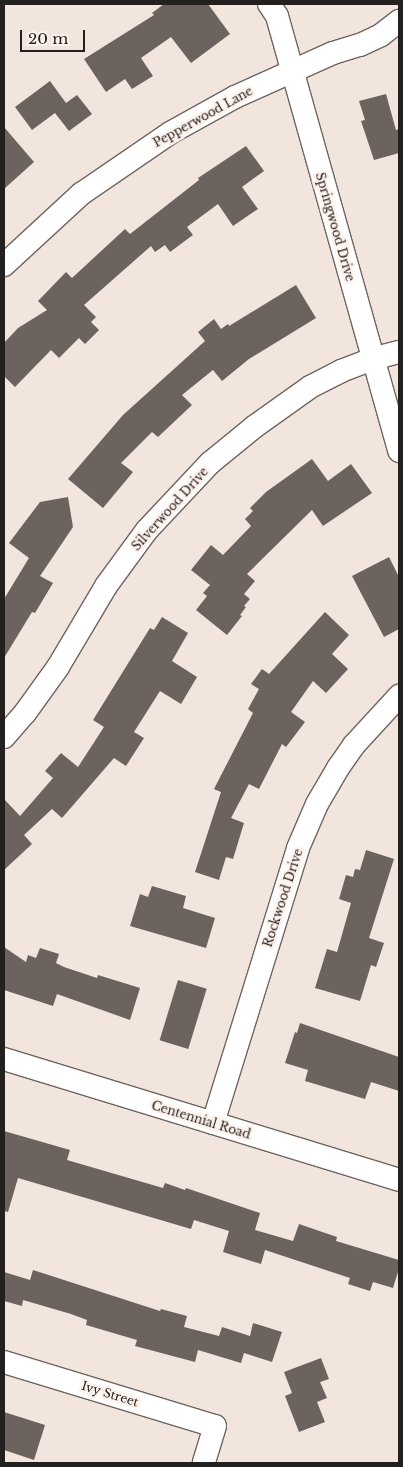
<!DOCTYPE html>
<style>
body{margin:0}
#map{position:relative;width:403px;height:1467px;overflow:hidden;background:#f1e5de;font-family:"Libre Baskerville",serif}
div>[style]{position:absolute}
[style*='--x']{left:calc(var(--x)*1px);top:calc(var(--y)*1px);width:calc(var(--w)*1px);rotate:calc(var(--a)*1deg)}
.building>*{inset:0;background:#6d635e;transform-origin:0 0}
.roads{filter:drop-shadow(1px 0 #6f655f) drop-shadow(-1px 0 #6f655f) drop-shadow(0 1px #6f655f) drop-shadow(0 -1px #6f655f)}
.minor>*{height:22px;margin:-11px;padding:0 11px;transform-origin:11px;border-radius:11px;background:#fff}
span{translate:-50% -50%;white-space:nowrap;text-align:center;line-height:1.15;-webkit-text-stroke:5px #fef2ec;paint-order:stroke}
.street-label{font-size:12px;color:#24201e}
.frame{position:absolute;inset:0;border:5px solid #24201e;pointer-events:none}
.scale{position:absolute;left:20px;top:30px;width:65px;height:22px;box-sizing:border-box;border:2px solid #24201e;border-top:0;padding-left:6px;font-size:15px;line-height:18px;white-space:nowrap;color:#24201e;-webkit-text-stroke:4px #fef2ec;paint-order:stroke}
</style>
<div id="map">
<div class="building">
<div style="clip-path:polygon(164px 4px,208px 4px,230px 34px,191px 63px,171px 37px,141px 58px,153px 76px,132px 89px,125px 79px,106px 92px,84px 59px,154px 15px,152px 13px)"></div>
<div style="clip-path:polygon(50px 81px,66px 103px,77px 95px,92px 114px,69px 131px,55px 113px,32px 130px,15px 107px)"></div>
<div style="clip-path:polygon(386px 94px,396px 130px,399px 129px,399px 153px,374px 160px,361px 121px,365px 120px,359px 101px)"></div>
<div style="clip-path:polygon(4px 127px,34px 162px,4px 189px)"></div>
<div style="clip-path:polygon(246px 146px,264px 171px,242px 187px,258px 209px,233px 226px,218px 204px,187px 227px,193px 235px,170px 252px,165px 245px,155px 252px,151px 246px,84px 305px,96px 317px,91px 322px,99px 330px,85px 344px,79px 338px,59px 358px,51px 350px,15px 387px,4px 376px,4px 343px,18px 328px,47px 310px,38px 301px,66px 272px,72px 278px,125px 229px,130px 234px,199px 180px,198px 178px)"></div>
<div style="clip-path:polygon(296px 285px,316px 318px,249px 359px,222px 381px,213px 370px,182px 395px,192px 405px,158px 437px,152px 432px,121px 463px,133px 472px,103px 508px,68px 479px,123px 415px,205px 341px,198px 332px,214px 319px,221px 329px,228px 324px,229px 326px)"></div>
<div style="clip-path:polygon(312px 459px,328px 481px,351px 464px,372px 493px,323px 526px,312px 510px,247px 574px,255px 581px,244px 594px,250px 599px,244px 606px,246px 607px,240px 615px,242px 616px,227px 635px,196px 610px,207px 596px,203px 593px,210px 585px,191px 570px,211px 545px,223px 555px,251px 526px,245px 519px,253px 511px,250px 508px,266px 492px)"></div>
<div style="clip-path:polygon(68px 497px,73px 527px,40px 576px,53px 583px,35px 613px,32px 612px,4px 658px,4px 599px,29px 558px,9px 543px,40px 502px)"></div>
<div style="clip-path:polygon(389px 557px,399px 577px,399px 629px,384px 637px,352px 576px)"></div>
<div style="clip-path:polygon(325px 612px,349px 635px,332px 654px,348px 669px,326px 693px,313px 681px,291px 712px,305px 722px,286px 747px,282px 744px,259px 789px,249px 784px,231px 818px,244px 823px,233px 859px,226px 857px,219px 880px,195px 872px,221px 792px,214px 789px,253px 713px,248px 709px,259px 689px,251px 684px,262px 669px,269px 674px)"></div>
<div style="clip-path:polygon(162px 617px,188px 633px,172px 661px,197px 677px,181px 704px,160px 691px,134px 732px,144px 738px,126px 766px,114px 758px,62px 818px,52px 809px,24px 835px,32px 844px,4px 870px,4px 799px,20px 816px,53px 778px,45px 771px,61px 753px,78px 767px,104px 727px,93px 720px,150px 628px,154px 630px)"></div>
<div style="clip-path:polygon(366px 850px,394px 859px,369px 938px,384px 943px,376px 967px,371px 965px,360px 1001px,315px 988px,327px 949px,337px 952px,351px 903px,339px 899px,346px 875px,353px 877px,355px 869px,360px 870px)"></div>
<div style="clip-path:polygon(152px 886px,186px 896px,183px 908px,215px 918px,206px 948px,130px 926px,140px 894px,148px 897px)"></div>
<div style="clip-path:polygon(4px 947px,26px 962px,28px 955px,36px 958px,40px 948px,59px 954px,56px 963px,64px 967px,97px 978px,98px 975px,140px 988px,130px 1020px,57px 994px,53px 1006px,4px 990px)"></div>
<div style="left:178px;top:980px;width:30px;height:63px;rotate:17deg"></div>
<div style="clip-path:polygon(300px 1023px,399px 1057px,399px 1091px,371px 1082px,365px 1099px,305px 1081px,308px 1070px,285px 1063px,295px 1032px,297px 1033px)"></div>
<div style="clip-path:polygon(4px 1131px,70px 1150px,67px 1160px,163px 1188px,165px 1183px,185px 1190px,186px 1188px,260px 1213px,255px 1230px,293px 1241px,299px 1224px,337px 1237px,336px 1241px,399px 1260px,399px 1269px,393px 1288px,373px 1282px,370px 1291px,348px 1284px,350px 1278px,265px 1250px,261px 1264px,223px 1252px,229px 1231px,194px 1220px,191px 1229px,18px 1178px,8px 1212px,4px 1211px)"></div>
<div style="clip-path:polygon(33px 1270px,160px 1311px,161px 1309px,187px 1316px,184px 1327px,219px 1336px,222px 1327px,250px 1336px,253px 1323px,282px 1332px,272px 1362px,244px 1353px,241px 1363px,198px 1350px,195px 1362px,135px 1346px,137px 1340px,86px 1325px,87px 1320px,71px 1314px,23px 1300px,22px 1306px,4px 1301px,4px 1272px,30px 1280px)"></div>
<div style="clip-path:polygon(321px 1358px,329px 1379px,320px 1382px,327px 1398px,317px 1402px,325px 1422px,299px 1432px,285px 1396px,292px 1393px,284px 1372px)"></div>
<div style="clip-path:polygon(4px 1412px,45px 1425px,34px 1460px,4px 1450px)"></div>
</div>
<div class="roads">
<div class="minor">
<div style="--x:269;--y:4;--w:14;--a:56"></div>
<div style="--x:277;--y:16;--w:452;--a:74.3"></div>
<div style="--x:4;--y:265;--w:105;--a:-42.7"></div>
<div style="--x:81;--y:194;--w:108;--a:-34.4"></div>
<div style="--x:170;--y:133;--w:74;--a:-29"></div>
<div style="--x:235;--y:97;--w:107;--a:-24.2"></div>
<div style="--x:333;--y:53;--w:28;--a:-17"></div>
<div style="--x:360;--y:45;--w:23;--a:-25"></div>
<div style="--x:381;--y:35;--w:23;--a:-38"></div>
<div style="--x:4;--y:737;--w:32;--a:-49"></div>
<div style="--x:25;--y:713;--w:57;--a:-54.3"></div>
<div style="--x:58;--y:667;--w:94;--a:-59.3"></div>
<div style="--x:106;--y:586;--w:69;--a:-53.8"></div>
<div style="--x:147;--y:530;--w:92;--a:-46.8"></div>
<div style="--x:210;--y:463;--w:57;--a:-39.3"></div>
<div style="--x:254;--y:427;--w:69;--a:-35.5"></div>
<div style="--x:310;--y:387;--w:35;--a:-27"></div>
<div style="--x:341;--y:371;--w:33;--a:-21"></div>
<div style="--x:372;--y:359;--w:28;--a:-15"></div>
<div style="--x:4;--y:1059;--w:413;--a:17"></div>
<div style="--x:213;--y:1123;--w:288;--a:-72.8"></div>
<div style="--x:298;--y:848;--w:48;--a:-66.6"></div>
<div style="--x:317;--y:804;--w:42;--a:-59.7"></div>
<div style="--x:338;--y:768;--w:28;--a:-55"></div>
<div style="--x:354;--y:745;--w:67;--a:-47.4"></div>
<div style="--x:4;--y:1362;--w:220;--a:16.9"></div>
<div style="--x:215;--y:1426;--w:39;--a:107"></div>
</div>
</div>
<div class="street-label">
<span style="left:203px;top:117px;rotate:-29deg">Pepperwood Lane</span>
<span style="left:335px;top:227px;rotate:74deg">Springwood Drive</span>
<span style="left:170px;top:509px;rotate:-48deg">Silverwood Drive</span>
<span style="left:283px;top:898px;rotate:-72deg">Rockwood Drive</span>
<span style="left:201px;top:1120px;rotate:17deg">Centennial Road</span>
<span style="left:110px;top:1394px;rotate:17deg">Ivy Street</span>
</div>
<div class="frame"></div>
<div class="scale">20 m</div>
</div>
